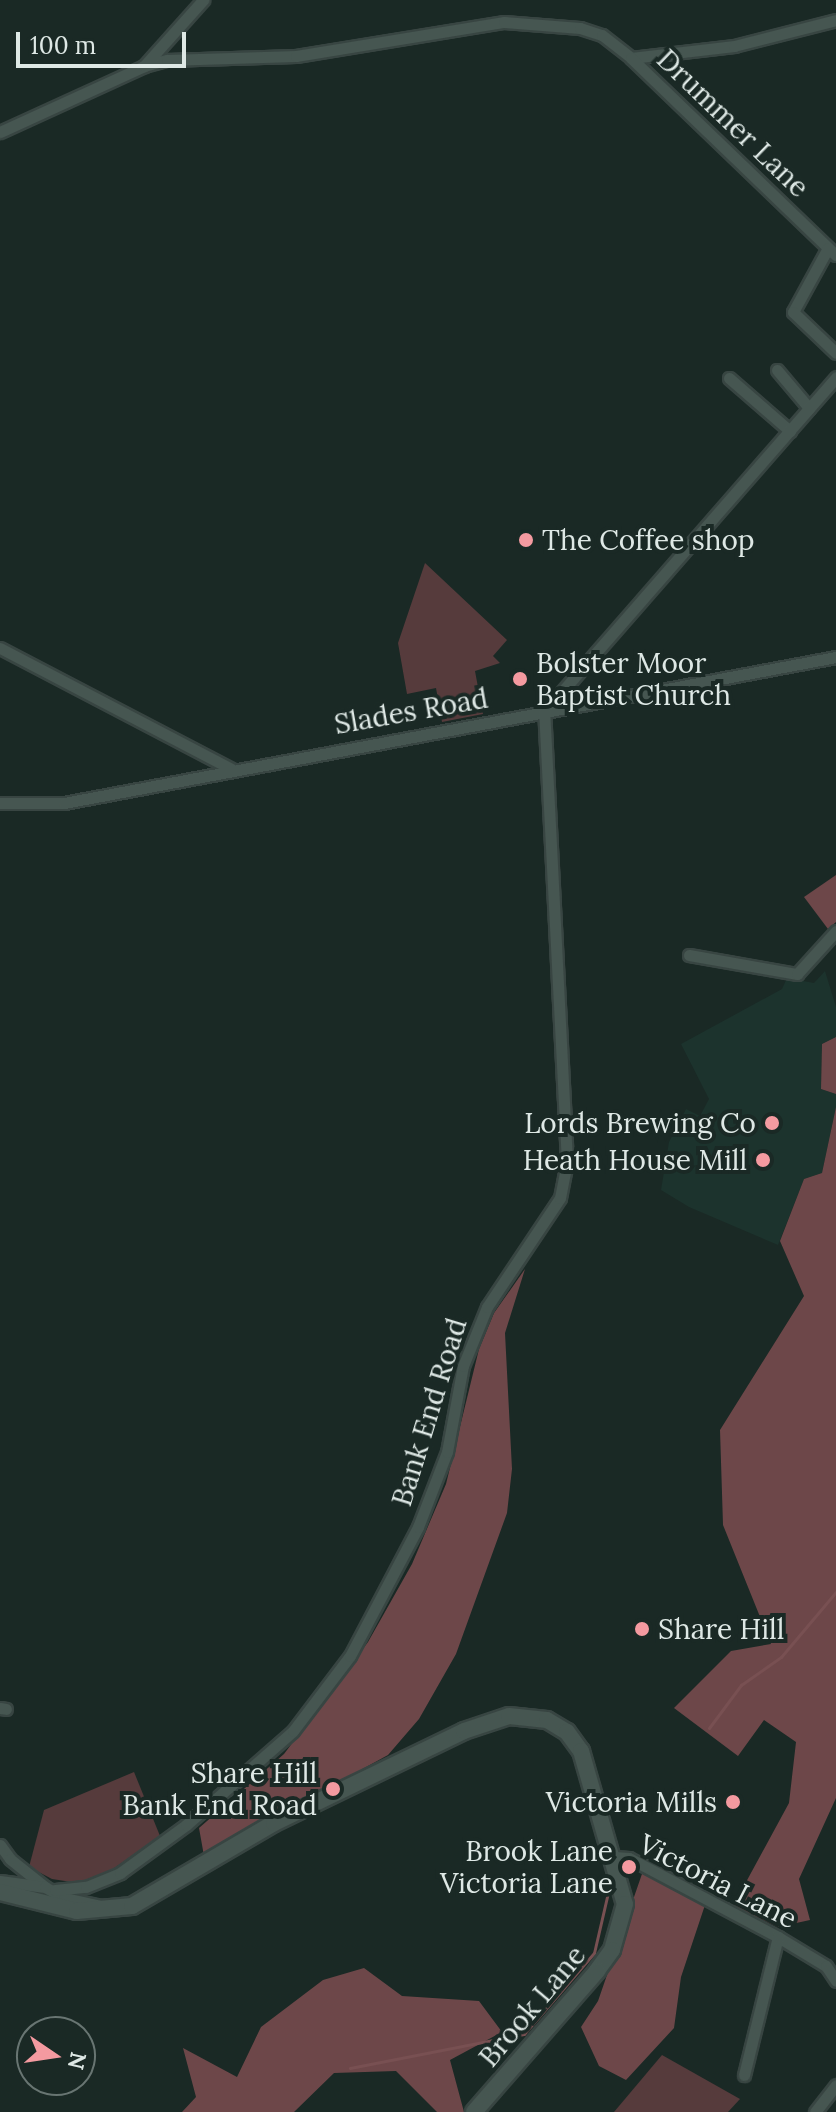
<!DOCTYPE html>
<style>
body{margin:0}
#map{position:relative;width:836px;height:2112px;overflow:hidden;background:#1a2925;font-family:Lora,serif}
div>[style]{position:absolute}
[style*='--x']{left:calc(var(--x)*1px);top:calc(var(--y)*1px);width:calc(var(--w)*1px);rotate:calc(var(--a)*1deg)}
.built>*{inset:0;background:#1c332d}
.green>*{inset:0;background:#563b3c}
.forest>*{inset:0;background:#6d4749}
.stream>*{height:3px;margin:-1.5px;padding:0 1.5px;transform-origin:1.5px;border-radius:1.5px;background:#785052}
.roads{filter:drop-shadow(2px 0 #384542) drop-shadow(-2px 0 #384542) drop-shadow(0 2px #384542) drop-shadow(0 -2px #384542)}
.street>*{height:11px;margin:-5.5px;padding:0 5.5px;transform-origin:5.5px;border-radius:5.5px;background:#465651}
.secondary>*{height:16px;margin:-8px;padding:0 8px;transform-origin:8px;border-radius:8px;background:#465651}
.dots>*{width:22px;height:22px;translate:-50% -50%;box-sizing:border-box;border:4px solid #1a2925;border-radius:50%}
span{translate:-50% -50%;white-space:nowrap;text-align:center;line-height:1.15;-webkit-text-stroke:8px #1a2925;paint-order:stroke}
.street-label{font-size:28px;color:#dee8e5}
.poi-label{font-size:28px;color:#dee8e5}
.left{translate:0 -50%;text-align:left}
.right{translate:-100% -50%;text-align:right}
.north{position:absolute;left:16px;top:2016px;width:80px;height:80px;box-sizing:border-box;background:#1a2925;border:2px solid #687572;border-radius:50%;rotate:103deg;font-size:22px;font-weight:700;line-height:32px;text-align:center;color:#dee8e5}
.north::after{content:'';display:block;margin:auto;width:28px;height:36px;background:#f49aa0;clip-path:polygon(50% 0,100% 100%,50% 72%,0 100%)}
.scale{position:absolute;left:16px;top:32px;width:170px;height:36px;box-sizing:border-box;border:4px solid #dee8e5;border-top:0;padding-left:10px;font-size:24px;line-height:28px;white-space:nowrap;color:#dee8e5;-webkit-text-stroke:6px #1a2925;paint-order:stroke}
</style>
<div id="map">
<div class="built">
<div style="clip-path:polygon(825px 971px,836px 1007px,836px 1037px,822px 1044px,821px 1089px,836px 1094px,836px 1107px,822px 1173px,804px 1179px,778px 1245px,689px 1207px,661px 1190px,669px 1142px,686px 1109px,700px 1116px,709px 1099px,681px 1044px,782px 989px,787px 978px,814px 983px)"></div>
</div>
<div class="green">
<div style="clip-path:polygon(425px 563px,507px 640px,493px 656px,500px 663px,475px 671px,483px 714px,442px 722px,436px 688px,407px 694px,398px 643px)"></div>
<div style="clip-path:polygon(134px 1772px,160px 1836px,113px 1869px,78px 1883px,52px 1879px,29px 1867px,44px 1810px)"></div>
<div style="clip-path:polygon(662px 2055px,740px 2099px,728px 2112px,614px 2112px)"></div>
</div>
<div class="forest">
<div style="clip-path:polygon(836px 875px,836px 922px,828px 929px,804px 897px)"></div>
<div style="clip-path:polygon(836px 1037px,836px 1094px,821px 1089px,822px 1044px)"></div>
<div style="clip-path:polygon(836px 1107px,836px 1798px,799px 1879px,810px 1920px,778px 1927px,733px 1906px,789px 1803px,796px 1742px,764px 1720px,738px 1756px,674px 1708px,731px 1651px,771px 1644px,723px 1525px,720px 1430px,804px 1296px,780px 1241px,804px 1179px,822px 1173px)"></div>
<div style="clip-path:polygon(525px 1269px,505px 1333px,512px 1469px,507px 1513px,456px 1654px,419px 1719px,388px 1755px,204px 1856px,199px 1828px,284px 1754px,368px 1642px,412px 1564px,446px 1484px,479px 1349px,494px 1313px)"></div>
<div style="clip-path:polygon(643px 1871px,705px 1905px,681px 1977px,674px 2028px,626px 2080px,599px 2066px,581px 2027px,598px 2001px)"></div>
<div style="clip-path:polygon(364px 1968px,402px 1996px,479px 2001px,502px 2032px,450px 2060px,464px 2112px,437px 2112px,396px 2071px,334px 2073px,294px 2112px,182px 2112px,196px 2097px,183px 2048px,237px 2077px,261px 2027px,323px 1980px)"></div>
</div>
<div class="stream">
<div style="--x:709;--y:1728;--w:54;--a:-53.3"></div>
<div style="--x:741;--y:1685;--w:49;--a:-35"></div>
<div style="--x:781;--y:1657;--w:85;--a:-49.8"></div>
<div style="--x:350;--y:2068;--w:177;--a:-11.1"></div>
<div style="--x:524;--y:2034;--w:107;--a:-49.2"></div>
<div style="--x:594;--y:1953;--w:67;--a:-77"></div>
</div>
<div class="roads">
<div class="street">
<div style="--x:631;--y:58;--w:104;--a:-6.6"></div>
<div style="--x:734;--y:46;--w:105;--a:-14.3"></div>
<div style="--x:144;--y:66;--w:24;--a:-15"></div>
<div style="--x:167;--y:60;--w:129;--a:-1.8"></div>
<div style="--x:296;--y:56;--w:211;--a:-9.3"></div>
<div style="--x:504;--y:22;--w:76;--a:4.5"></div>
<div style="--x:580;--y:28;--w:23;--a:18"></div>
<div style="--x:602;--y:35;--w:37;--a:38"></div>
<div style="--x:631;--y:58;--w:284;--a:43.9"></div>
<div style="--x:0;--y:132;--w:158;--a:-24.6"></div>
<div style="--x:144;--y:66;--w:89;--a:-48.2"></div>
<div style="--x:828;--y:248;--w:73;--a:118.7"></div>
<div style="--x:793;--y:312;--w:59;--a:43.6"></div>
<div style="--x:777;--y:370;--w:50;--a:49.9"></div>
<div style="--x:729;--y:378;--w:81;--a:41"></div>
<div style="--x:0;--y:648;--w:261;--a:27.6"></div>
<div style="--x:545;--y:711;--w:443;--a:-48.9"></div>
<div style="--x:0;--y:803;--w:64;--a:0"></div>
<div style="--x:64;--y:803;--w:786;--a:-10.71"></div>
<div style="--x:689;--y:955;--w:110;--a:10"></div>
<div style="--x:797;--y:974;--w:58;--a:-47.8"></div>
<div style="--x:0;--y:1708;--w:6;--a:9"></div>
<div style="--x:0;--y:1845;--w:17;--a:54"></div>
<div style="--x:10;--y:1859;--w:45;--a:38.7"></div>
<div style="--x:614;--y:1857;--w:15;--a:4"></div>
<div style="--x:629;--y:1858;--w:169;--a:27.9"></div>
<div style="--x:778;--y:1937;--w:56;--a:31.1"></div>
<div style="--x:826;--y:1966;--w:18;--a:56"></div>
<div style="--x:0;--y:1881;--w:45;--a:7.6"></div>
<div style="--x:45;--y:1887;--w:22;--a:30"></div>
<div style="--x:64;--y:1898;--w:35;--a:12"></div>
<div style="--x:55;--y:1890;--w:31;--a:-6"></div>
<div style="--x:86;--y:1887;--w:37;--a:-22"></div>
<div style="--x:120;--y:1873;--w:82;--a:-36"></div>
<div style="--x:186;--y:1825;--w:142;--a:-41.3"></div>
<div style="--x:293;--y:1731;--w:94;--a:-52.8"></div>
<div style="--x:350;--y:1656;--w:146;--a:-62.2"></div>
<div style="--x:418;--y:1527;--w:80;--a:-68.9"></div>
<div style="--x:447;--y:1452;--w:87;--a:-79.5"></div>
<div style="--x:463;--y:1366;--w:64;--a:-67.9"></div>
<div style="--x:487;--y:1307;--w:131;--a:-56.2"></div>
<div style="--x:560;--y:1198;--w:37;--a:-79"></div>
<div style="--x:567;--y:1162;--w:452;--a:-92.9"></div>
<div style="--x:744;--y:2075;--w:142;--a:-76.2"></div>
<div style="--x:815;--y:2112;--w:34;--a:-52"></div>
</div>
<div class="secondary">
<div style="--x:0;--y:1892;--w:79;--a:13.9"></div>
<div style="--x:77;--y:1911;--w:55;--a:-5.2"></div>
<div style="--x:132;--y:1906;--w:164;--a:-30.3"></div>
<div style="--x:274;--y:1823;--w:211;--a:-25.8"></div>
<div style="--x:464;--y:1731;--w:47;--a:-18.4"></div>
<div style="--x:509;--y:1716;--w:38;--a:6"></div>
<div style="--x:547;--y:1720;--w:23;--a:31"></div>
<div style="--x:567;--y:1732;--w:24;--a:54"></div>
<div style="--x:581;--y:1751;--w:159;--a:74"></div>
<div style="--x:625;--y:1904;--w:48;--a:105.8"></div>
<div style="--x:612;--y:1950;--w:26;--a:126"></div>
<div style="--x:597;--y:1971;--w:187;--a:131.1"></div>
</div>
</div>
<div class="dots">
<div style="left:526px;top:540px;background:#f49aa0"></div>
<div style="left:520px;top:679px;background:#f49aa0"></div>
<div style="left:772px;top:1123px;background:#f49aa0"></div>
<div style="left:763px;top:1160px;background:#f49aa0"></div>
<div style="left:642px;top:1629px;background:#f49aa0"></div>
<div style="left:333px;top:1789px;background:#f49aa0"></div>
<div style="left:733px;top:1802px;background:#f49aa0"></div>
<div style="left:629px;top:1867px;background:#f49aa0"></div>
</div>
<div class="street-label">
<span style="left:733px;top:123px;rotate:44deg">Drummer Lane</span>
<span style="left:411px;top:711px;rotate:-10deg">Slades Road</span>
<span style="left:429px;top:1412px;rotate:-73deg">Bank End Road</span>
<span style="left:718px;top:1881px;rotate:27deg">Victoria Lane</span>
<span style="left:532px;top:2006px;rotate:-50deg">Brook Lane</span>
</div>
<div class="poi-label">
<span class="left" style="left:542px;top:540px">The Coffee shop</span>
<span class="left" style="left:536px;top:679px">Bolster Moor<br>Baptist Church</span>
<span class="right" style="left:756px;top:1123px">Lords Brewing Co</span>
<span class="right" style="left:747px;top:1160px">Heath House Mill</span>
<span class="left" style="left:658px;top:1629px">Share Hill</span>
<span class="right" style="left:317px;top:1789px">Share Hill<br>Bank End Road</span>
<span class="right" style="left:717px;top:1802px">Victoria Mills</span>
<span class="right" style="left:613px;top:1867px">Brook Lane<br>Victoria Lane</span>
</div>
<div class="north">N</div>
<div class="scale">100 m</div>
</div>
